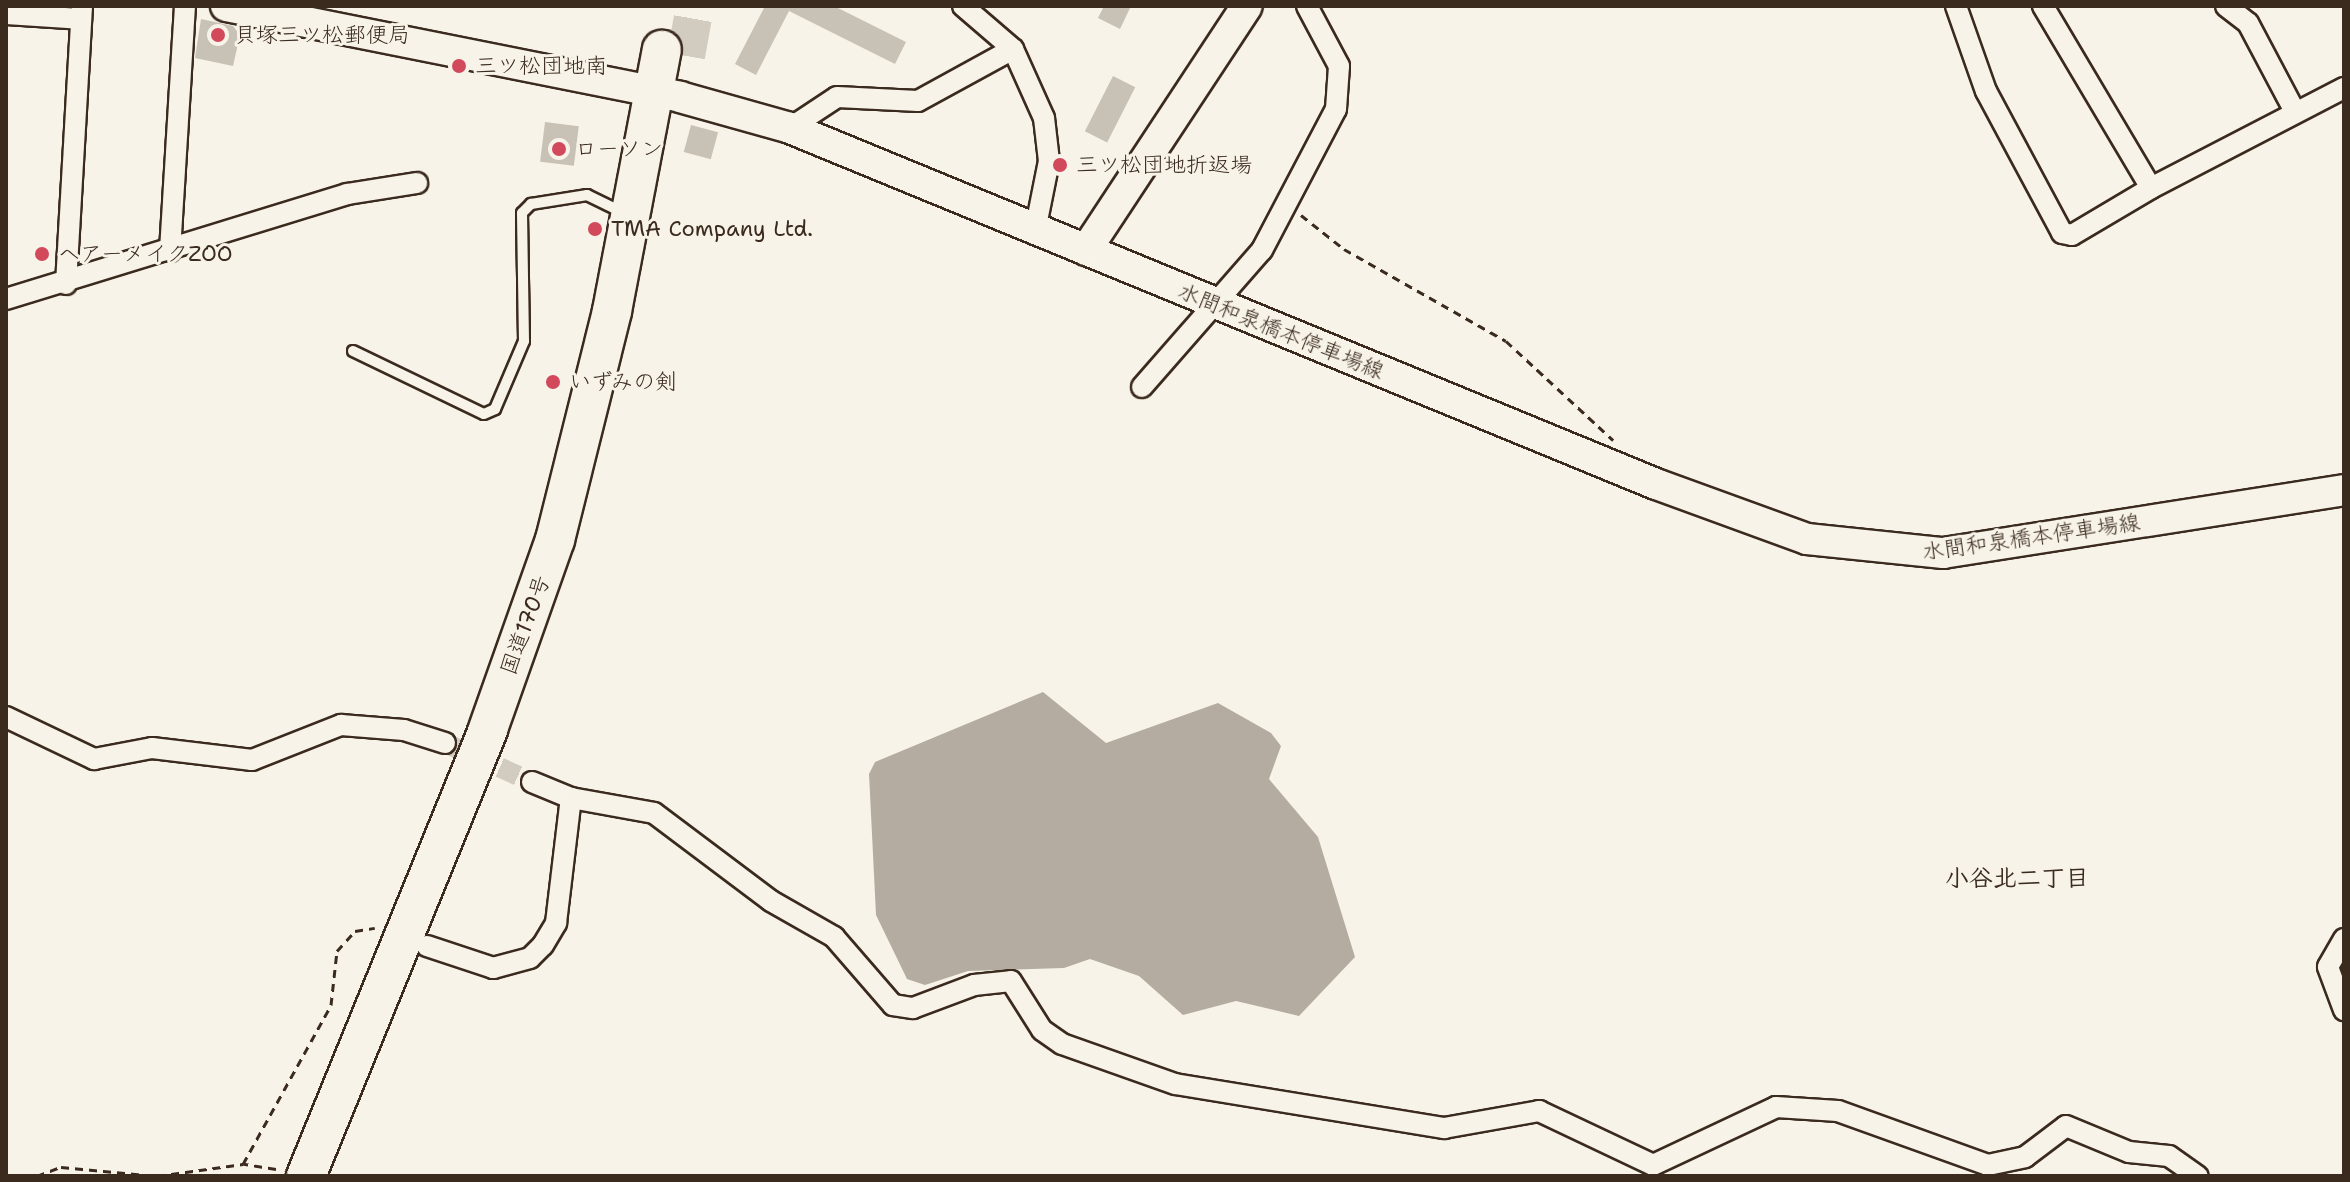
<!DOCTYPE html>
<meta charset="utf-8">
<style>
body{margin:0}
#map{position:relative;width:2350px;height:1182px;overflow:hidden;background:#f7f3e8;font-family:"Shantell Sans","Klee One",sans-serif}
div>[style]{position:absolute}
[style*='--x']{left:calc(var(--x)*1px);top:calc(var(--y)*1px);width:calc(var(--w)*1px);rotate:calc(var(--a)*1deg)}
.water>*{inset:0;background:#b4aca0}
.building>*{inset:0;background:#c8c1b6;transform-origin:0 0}
.street-tunnel>*{height:20px;margin-top:-10px;transform-origin:0;background:repeating-linear-gradient(90deg,#d1cbc0 0 20px,transparent 0 30px)}
.highway-tunnel>*{height:38px;margin-top:-19px;transform-origin:0;background:repeating-linear-gradient(90deg,#d1cbc0 0 38px,transparent 0 57px)}
.path>*{height:3px;margin-top:-1.5px;transform-origin:0;background:repeating-linear-gradient(90deg,#3b2a1e 0 8px,transparent 0 14px)}
.roads{filter:drop-shadow(2px 0 #3b2a1e) drop-shadow(-2px 0 #3b2a1e) drop-shadow(0 2px #3b2a1e) drop-shadow(0 -2px #3b2a1e)}
.lane>*{height:10px;margin:-5px;padding:0 5px;transform-origin:5px;border-radius:5px;background:#f7f3e8}
.street>*{height:20px;margin:-10px;padding:0 10px;transform-origin:10px;border-radius:10px;background:#f7f3e8}
.secondary>*{height:30px;margin:-15px;padding:0 15px;transform-origin:15px;border-radius:15px;background:#f7f3e8}
.highway>*{height:38px;margin:-19px;padding:0 19px;transform-origin:19px;border-radius:19px;background:#f7f3e8}
.dots>*{width:22px;height:22px;translate:-50% -50%;box-sizing:border-box;border:4px solid #f7f3e8;border-radius:50%}
span{translate:-50% -50%;white-space:nowrap;text-align:center;line-height:1.15;-webkit-text-stroke:6px #f7f3e8;paint-order:stroke}
.poi-label{font-size:22px;color:#3b2a1e}
.left{translate:0 -50%;text-align:left}
.street-label{font-size:22px;color:#3b2a1e}
.neighbourhood-label{font-size:24px;color:#3b2a1e;font-weight:700}
.frame{position:absolute;inset:0;border:8px solid #3b2a1e;pointer-events:none}
</style>
<div id="map">
<div class="water">
<div style="clip-path:polygon(1043px 692px,1106px 743px,1218px 703px,1271px 733px,1281px 746px,1269px 779px,1318px 837px,1355px 957px,1299px 1016px,1236px 1001px,1183px 1015px,1139px 976px,1090px 959px,1064px 968px,968px 971px,925px 985px,907px 979px,876px 915px,869px 774px,875px 762px)"></div>
</div>
<div class="building">
<div style="clip-path:polygon(765px 6px,834px 6px,906px 42px,895px 64px,789px 11px,756px 75px,735px 64px)"></div>
<div style="clip-path:polygon(1104px 6px,1131px 6px,1120px 29px,1098px 18px)"></div>
<div style="clip-path:polygon(201px 19px,233px 26px,240px 35px,233px 66px,195px 58px)"></div>
<div style="left:1113px;top:76px;width:25px;height:62px;rotate:27deg"></div>
<div style="left:545px;top:122px;width:34px;height:40px;rotate:7deg"></div>
<div style="left:691px;top:125px;width:28px;height:28px;rotate:15deg"></div>
</div>
<div class="street-tunnel">
<div style="--x:445;--y:743;--w:95;--a:24.1"></div>
</div>
<div class="highway-tunnel">
<div style="--x:686;--y:56;--w:51;--a:-79.8"></div>
</div>
<div class="path">
<div style="--x:1301;--y:215;--w:55;--a:38.3"></div>
<div style="--x:1344;--y:249;--w:186;--a:29.6"></div>
<div style="--x:1506;--y:341;--w:146;--a:42.8"></div>
<div style="--x:276;--y:1169;--w:33;--a:-171"></div>
<div style="--x:243;--y:1164;--w:182;--a:-61"></div>
<div style="--x:331;--y:1005;--w:54;--a:-83.7"></div>
<div style="--x:337;--y:951;--w:27;--a:-48"></div>
<div style="--x:355;--y:931;--w:20;--a:-9"></div>
<div style="--x:37;--y:1176;--w:26;--a:-21"></div>
<div style="--x:61;--y:1167;--w:96;--a:5.4"></div>
<div style="--x:157;--y:1176;--w:87;--a:-7.9"></div>
</div>
<div class="roads">
<div class="lane">
<div style="--x:353;--y:351;--w:145;--a:25.7"></div>
<div style="--x:484;--y:414;--w:12;--a:-24"></div>
<div style="--x:495;--y:409;--w:74;--a:-66.9"></div>
<div style="--x:524;--y:341;--w:128;--a:-90.9"></div>
<div style="--x:522;--y:213;--w:13;--a:-45"></div>
<div style="--x:531;--y:204;--w:57;--a:-9.1"></div>
<div style="--x:587;--y:195;--w:41;--a:25.9"></div>
</div>
<div class="street">
<div style="--x:963;--y:6;--w:66;--a:40.7"></div>
<div style="--x:1013;--y:49;--w:76;--a:65.8"></div>
<div style="--x:1044;--y:118;--w:43;--a:83.4"></div>
<div style="--x:1049;--y:161;--w:71;--a:101.3"></div>
<div style="--x:1956;--y:6;--w:90;--a:70.6"></div>
<div style="--x:1986;--y:91;--w:161;--a:61.8"></div>
<div style="--x:2062;--y:233;--w:10;--a:11"></div>
<div style="--x:2072;--y:235;--w:92;--a:-30.7"></div>
<div style="--x:2151;--y:188;--w:212;--a:-120.7"></div>
<div style="--x:2226;--y:6;--w:28;--a:38"></div>
<div style="--x:2248;--y:23;--w:98;--a:62.1"></div>
<div style="--x:6;--y:14;--w:75;--a:3.8"></div>
<div style="--x:790;--y:128;--w:56;--a:-33.4"></div>
<div style="--x:837;--y:97;--w:81;--a:2.8"></div>
<div style="--x:918;--y:101;--w:108;--a:-28.7"></div>
<div style="--x:2151;--y:188;--w:217;--a:-27.4"></div>
<div style="--x:170;--y:251;--w:245;--a:-86.5"></div>
<div style="--x:66;--y:284;--w:278;--a:-86.7"></div>
<div style="--x:6;--y:299;--w:357;--a:-17.1"></div>
<div style="--x:347;--y:194;--w:71;--a:-8.9"></div>
<div style="--x:1142;--y:387;--w:182;--a:-48.8"></div>
<div style="--x:1262;--y:250;--w:159;--a:-62.3"></div>
<div style="--x:1336;--y:109;--w:43;--a:-86"></div>
<div style="--x:1339;--y:66;--w:68;--a:-118.1"></div>
<div style="--x:6;--y:717;--w:98;--a:25.5"></div>
<div style="--x:94;--y:759;--w:59;--a:-10.7"></div>
<div style="--x:152;--y:748;--w:101;--a:6.8"></div>
<div style="--x:252;--y:760;--w:96;--a:-21.5"></div>
<div style="--x:341;--y:725;--w:63;--a:4.5"></div>
<div style="--x:404;--y:730;--w:43;--a:17.6"></div>
<div style="--x:532;--y:782;--w:42;--a:22.3"></div>
<div style="--x:571;--y:798;--w:84;--a:10.2"></div>
<div style="--x:654;--y:813;--w:146;--a:36.9"></div>
<div style="--x:771;--y:901;--w:73;--a:29.7"></div>
<div style="--x:834;--y:937;--w:90;--a:49.1"></div>
<div style="--x:893;--y:1005;--w:20;--a:9"></div>
<div style="--x:913;--y:1008;--w:65;--a:-20.7"></div>
<div style="--x:974;--y:985;--w:37;--a:-6"></div>
<div style="--x:1011;--y:981;--w:58;--a:57.7"></div>
<div style="--x:1042;--y:1030;--w:24;--a:35"></div>
<div style="--x:1062;--y:1044;--w:120;--a:19.5"></div>
<div style="--x:1175;--y:1084;--w:273;--a:9.3"></div>
<div style="--x:1444;--y:1128;--w:97;--a:-10.1"></div>
<div style="--x:1539;--y:1111;--w:126;--a:25.3"></div>
<div style="--x:1653;--y:1165;--w:136;--a:-25.2"></div>
<div style="--x:1776;--y:1107;--w:62;--a:3.7"></div>
<div style="--x:1838;--y:1111;--w:159;--a:19.8"></div>
<div style="--x:1988;--y:1165;--w:38;--a:-12"></div>
<div style="--x:2025;--y:1157;--w:51;--a:-37.1"></div>
<div style="--x:2066;--y:1126;--w:68;--a:22.4"></div>
<div style="--x:2129;--y:1152;--w:40;--a:5.7"></div>
<div style="--x:2169;--y:1156;--w:35;--a:35"></div>
<div style="--x:2344;--y:939;--w:32;--a:120"></div>
<div style="--x:2328;--y:967;--w:46;--a:69.6"></div>
<div style="--x:427;--y:946;--w:70;--a:18.4"></div>
<div style="--x:493;--y:968;--w:38;--a:-15"></div>
<div style="--x:530;--y:958;--w:18;--a:-45"></div>
<div style="--x:543;--y:945;--w:26;--a:-59"></div>
<div style="--x:556;--y:923;--w:126;--a:-83.2"></div>
</div>
<div class="secondary">
<div style="--x:226;--y:6;--w:463;--a:11.3"></div>
<div style="--x:680;--y:97;--w:114;--a:15.7"></div>
<div style="--x:790;--y:128;--w:936;--a:22.35"></div>
<div style="--x:1656;--y:484;--w:161;--a:20"></div>
<div style="--x:1807;--y:539;--w:137;--a:5.9"></div>
<div style="--x:1943;--y:553;--w:406;--a:-8.9"></div>
<div style="--x:1086;--y:250;--w:292;--a:-56.6"></div>
</div>
<div class="highway">
<div style="--x:306;--y:1176;--w:483;--a:-67.8"></div>
<div style="--x:488;--y:729;--w:201;--a:-70.5"></div>
<div style="--x:555;--y:540;--w:236;--a:-76"></div>
<div style="--x:612;--y:311;--w:266;--a:-79.2"></div>
</div>
</div>
<div class="dots">
<div style="left:218px;top:35px;background:#d1495b"></div>
<div style="left:459px;top:66px;background:#d1495b"></div>
<div style="left:559px;top:149px;background:#d1495b"></div>
<div style="left:1060px;top:165px;background:#d1495b"></div>
<div style="left:595px;top:229px;background:#d1495b"></div>
<div style="left:42px;top:254px;background:#d1495b"></div>
<div style="left:553px;top:382px;background:#d1495b"></div>
</div>
<div class="poi-label">
<span class="left" style="left:234px;top:35px">貝塚三ツ松郵便局</span>
<span class="left" style="left:475px;top:66px">三ツ松団地南</span>
<span class="left" style="left:575px;top:149px">ローソン</span>
<span class="left" style="left:1076px;top:165px">三ツ松団地折返場</span>
<span class="left" style="left:611px;top:229px">TMA Company Ltd.</span>
<span class="left" style="left:58px;top:254px">ヘアーメイクZOO</span>
<span class="left" style="left:569px;top:382px">いずみの剣</span>
</div>
<div class="street-label">
<span style="left:1281px;top:331px;rotate:22deg">水間和泉橋本停車場線</span>
<span style="left:2031px;top:537px;rotate:-8deg">水間和泉橋本停車場線</span>
<span style="left:525px;top:625px;rotate:-70deg">国道170号</span>
</div>
<div class="neighbourhood-label">
<span style="left:2017px;top:879px">小谷北二丁目</span>
</div>
<div class="frame"></div>
</div>
